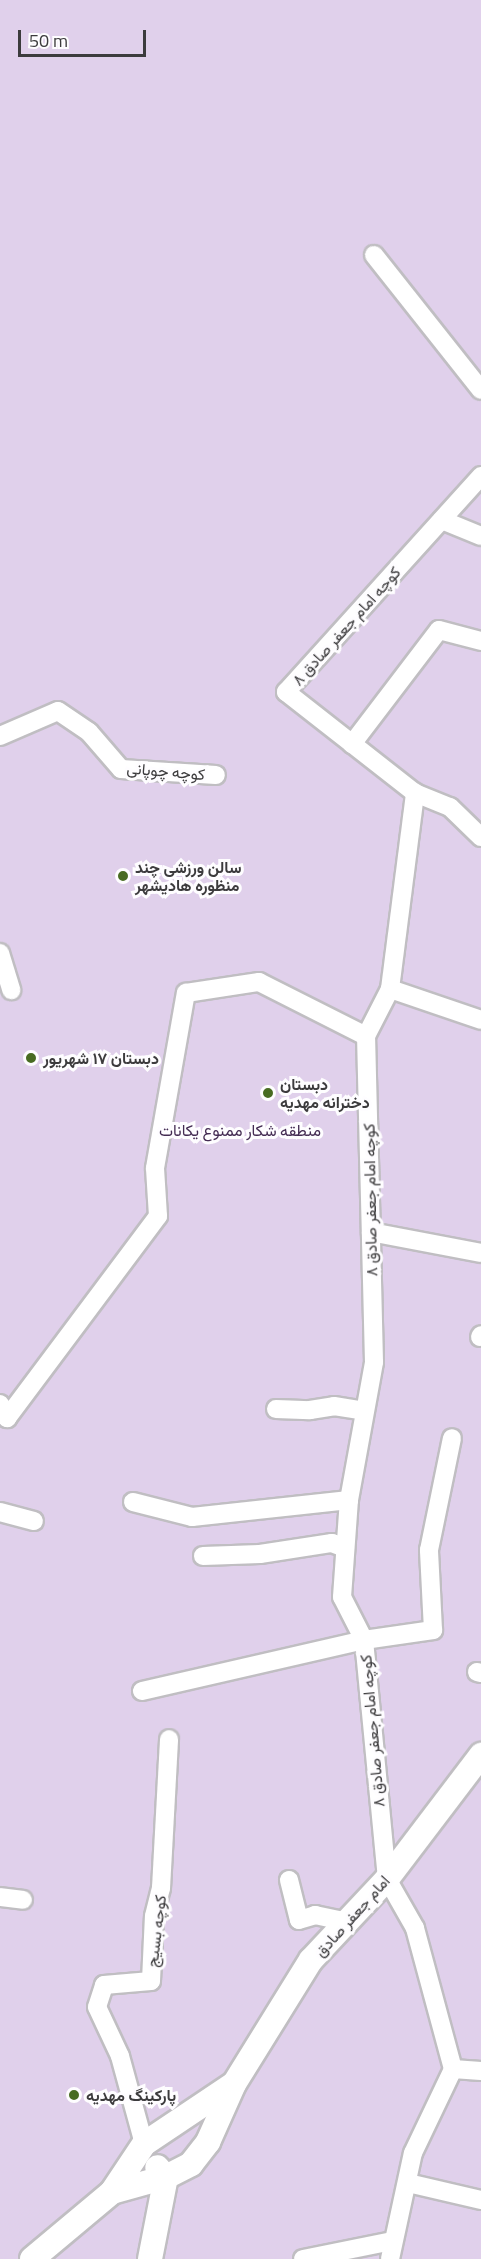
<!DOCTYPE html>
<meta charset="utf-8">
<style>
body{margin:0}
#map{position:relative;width:481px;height:2259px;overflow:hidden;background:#f2eff4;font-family:"Titillium Web",Vazirmatn,sans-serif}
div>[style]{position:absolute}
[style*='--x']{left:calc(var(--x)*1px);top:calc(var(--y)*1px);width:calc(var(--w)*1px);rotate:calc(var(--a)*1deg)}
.green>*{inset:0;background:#e0d0eb;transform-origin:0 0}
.roads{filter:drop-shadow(2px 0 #c0bec2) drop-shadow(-2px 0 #c0bec2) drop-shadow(0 2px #c0bec2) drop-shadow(0 -2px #c0bec2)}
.minor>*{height:18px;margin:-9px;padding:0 9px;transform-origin:9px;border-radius:9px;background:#fff}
.secondary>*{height:24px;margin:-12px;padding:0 12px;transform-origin:12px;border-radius:12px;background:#fff}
.dots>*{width:16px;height:16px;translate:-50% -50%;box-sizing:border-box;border:3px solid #fefdff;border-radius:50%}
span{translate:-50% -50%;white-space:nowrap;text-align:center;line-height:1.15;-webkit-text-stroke:6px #fefdff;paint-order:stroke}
.street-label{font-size:16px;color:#3c3b3d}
.poi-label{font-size:16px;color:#3c3b3d;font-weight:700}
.left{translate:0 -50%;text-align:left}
.park-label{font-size:16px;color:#442c53}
.scale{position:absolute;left:18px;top:30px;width:128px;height:27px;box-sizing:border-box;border:3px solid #3c3b3d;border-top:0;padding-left:8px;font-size:18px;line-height:21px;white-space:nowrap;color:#3c3b3d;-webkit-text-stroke:4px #fefdff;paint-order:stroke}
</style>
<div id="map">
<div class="green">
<div style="left:0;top:0;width:481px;height:2259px"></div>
</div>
<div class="roads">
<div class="minor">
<div style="--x:374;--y:255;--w:172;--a:51.6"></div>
<div style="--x:442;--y:520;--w:42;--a:22.3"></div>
<div style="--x:0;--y:736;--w:63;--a:-23.3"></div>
<div style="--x:58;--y:711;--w:37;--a:34"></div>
<div style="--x:89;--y:732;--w:49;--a:49.1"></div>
<div style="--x:121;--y:769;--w:95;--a:3.6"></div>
<div style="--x:352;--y:744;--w:143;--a:-52.7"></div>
<div style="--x:439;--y:630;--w:43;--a:14.7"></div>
<div style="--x:415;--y:793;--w:38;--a:22"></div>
<div style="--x:450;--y:807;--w:43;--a:44.1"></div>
<div style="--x:0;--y:953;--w:39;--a:73"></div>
<div style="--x:390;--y:989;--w:96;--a:18.8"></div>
<div style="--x:371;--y:1232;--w:112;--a:10.8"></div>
<div style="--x:480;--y:1337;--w:2;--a:-63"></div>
<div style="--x:0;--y:1404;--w:16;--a:63"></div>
<div style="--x:7;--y:1418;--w:252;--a:-53.2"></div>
<div style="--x:158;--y:1216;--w:48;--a:-93.6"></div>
<div style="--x:155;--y:1168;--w:178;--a:-80"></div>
<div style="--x:186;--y:993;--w:74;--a:-8.6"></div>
<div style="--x:259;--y:982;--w:120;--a:26.8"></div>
<div style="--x:276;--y:1409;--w:34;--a:2"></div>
<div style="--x:310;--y:1410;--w:24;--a:-9"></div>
<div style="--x:334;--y:1406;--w:31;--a:9"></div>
<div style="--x:133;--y:1502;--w:61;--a:14.3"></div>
<div style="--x:192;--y:1517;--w:158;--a:-6.2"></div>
<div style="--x:0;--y:1512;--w:35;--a:15"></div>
<div style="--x:203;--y:1556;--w:57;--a:-2"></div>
<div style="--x:260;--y:1554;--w:73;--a:-8.7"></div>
<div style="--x:332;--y:1543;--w:14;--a:21"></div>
<div style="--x:477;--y:1672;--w:4;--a:14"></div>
<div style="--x:142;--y:1691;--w:228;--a:-12.9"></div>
<div style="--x:364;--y:1640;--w:70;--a:-8.2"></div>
<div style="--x:433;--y:1630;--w:80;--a:-92.9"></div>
<div style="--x:429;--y:1550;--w:114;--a:-78.4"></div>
<div style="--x:289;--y:1880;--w:41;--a:76"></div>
<div style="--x:299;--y:1920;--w:17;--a:-17"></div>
<div style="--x:315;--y:1915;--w:33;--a:12"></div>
<div style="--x:0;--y:1897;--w:23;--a:7"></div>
<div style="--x:453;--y:2069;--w:28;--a:4"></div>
<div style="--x:144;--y:2144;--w:91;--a:-105.3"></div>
<div style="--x:120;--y:2056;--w:54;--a:-115.1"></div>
<div style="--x:97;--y:2007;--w:23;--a:-72"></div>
<div style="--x:104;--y:1985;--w:47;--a:-4.9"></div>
<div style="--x:151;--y:1981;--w:65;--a:-87.4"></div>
<div style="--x:154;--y:1916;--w:29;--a:-76"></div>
<div style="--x:161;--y:1888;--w:149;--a:-86.9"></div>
<div style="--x:408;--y:2183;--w:75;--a:13.1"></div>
<div style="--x:303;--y:2259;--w:91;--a:-11.4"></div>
<div style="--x:390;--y:2259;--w:108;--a:-77.8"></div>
<div style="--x:413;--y:2153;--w:93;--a:-64.5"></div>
<div style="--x:453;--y:2069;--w:146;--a:-105.1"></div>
<div style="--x:415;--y:1928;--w:56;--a:-119.7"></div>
<div style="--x:387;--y:1879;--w:240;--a:-95.5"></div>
<div style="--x:364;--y:1640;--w:48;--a:-117.1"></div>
<div style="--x:342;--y:1597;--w:97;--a:-85.9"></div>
<div style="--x:349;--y:1500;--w:140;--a:-79.7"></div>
<div style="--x:374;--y:1362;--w:326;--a:-91.4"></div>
<div style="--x:366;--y:1036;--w:53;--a:-62.9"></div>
<div style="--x:390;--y:989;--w:198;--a:-82.7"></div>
<div style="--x:415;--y:793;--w:164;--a:-141.9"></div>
<div style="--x:286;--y:692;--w:291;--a:-47.9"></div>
</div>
<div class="secondary">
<div style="--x:112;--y:2192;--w:56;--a:-15.5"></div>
<div style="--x:166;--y:2177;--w:28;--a:-27"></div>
<div style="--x:191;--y:2164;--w:28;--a:-52"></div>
<div style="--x:208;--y:2142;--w:64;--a:-65.9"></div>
<div style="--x:234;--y:2084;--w:146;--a:-58.2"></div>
<div style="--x:311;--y:1960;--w:111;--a:-46.8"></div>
<div style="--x:387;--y:1879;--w:156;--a:-52.8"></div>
<div style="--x:32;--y:2259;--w:104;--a:-39.9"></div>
<div style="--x:112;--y:2192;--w:58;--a:-56.3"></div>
<div style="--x:144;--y:2144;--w:106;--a:-33.8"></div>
<div style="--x:150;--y:2259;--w:84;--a:-79"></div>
<div style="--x:166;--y:2177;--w:13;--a:-132"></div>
</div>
</div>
<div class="dots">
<div style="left:123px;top:876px;background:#486b22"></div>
<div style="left:31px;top:1058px;background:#486b22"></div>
<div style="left:268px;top:1093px;background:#486b22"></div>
<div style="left:74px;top:2095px;background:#486b22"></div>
</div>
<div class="street-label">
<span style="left:346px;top:626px;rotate:-48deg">کوچه امام جعفر صادق ۸</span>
<span style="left:166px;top:771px;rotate:5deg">کوچه چوپانی</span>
<span style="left:370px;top:1200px;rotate:-91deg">کوچه امام جعفر صادق ۸</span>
<span style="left:372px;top:1731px;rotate:-95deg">کوچه امام جعفر صادق ۸</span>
<span style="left:352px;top:1916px;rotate:-48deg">امام جعفر صادق</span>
<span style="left:156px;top:1931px;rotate:-83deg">کوچه بسیج</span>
</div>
<div class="poi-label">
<span class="left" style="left:135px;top:876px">سالن ورزشی چند<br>منظوره هادیشهر</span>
<span class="left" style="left:43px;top:1058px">دبستان ۱۷ شهریور</span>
<span class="left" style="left:280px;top:1093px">دبستان<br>دخترانه مهدیه</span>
<span class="left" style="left:86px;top:2095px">پارکینگ مهدیه</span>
</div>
<div class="park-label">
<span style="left:240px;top:1130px">منطقه شکار ممنوع یکانات</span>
</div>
<div class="scale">50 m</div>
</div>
